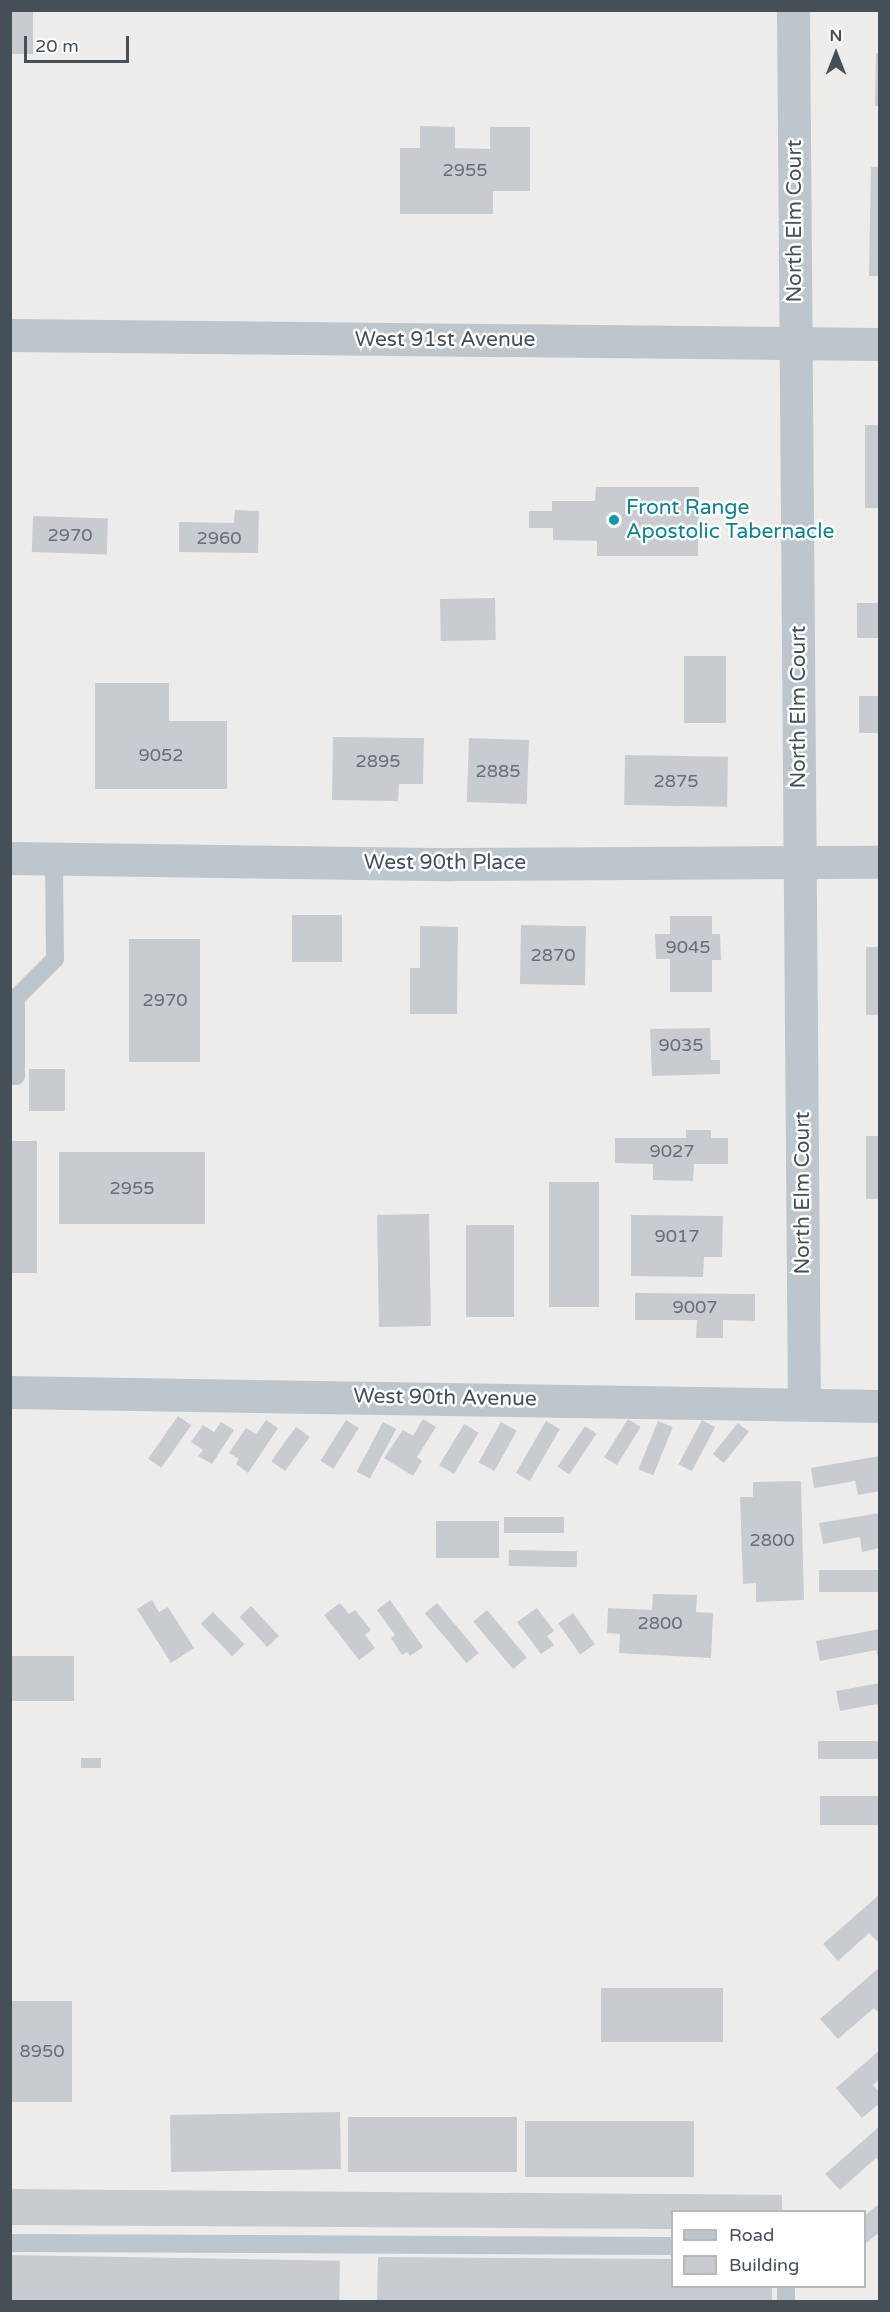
<!DOCTYPE html>
<style>
body{margin:0}
#map{position:relative;width:890px;height:2312px;overflow:hidden;background:#eeeceb;font-family:"Varela Round",sans-serif}
div>[style]{position:absolute}
[style*='--x']{left:calc(var(--x)*1px);top:calc(var(--y)*1px);width:calc(var(--w)*1px);rotate:calc(var(--a)*1deg)}
.building>*{inset:0;background:#c8cbd0;transform-origin:0 0}
.service>*{height:18px;margin:-9px;padding:0 9px;transform-origin:9px;border-radius:9px;background:#bdc6cd}
.minor>*{height:33px;margin:-16.5px;padding:0 16.5px;transform-origin:16.5px;border-radius:16.5px;background:#bdc6cd}
.tertiary>*{height:33px;margin:-16.5px;padding:0 16.5px;transform-origin:16.5px;border-radius:16.5px;background:#bdc6cd}
.dots>*{width:16px;height:16px;translate:-50% -50%;box-sizing:border-box;border:3px solid #fff;border-radius:50%}
span{translate:-50% -50%;white-space:nowrap;text-align:center;line-height:1.15;-webkit-text-stroke:5px #fff;paint-order:stroke}
.number-label{font-size:18px;color:#666e76}
.number-label span{-webkit-text-stroke-width:0}
.street-label{font-size:21px;color:#454f58}
.culture-label{font-size:21px;color:#0d838f}
.left{translate:0 -50%;text-align:left}
.frame{position:absolute;inset:0;border:12px solid #454f58;pointer-events:none}
.legend{position:absolute;left:671px;top:2210px;width:195px;height:78px;box-sizing:border-box;background:#fff;border:2px solid #b5b9bc;margin:0;padding:8px 10px;list-style:none;font-size:18px;color:#454f58}
.legend li{display:flex;align-items:center;gap:12px;height:30px}
.legend b{width:30px;border:2px solid #b5b9bc}
.north{position:absolute;left:806px;top:24px;width:60px;height:60px;-webkit-text-stroke:4px #fff;paint-order:stroke;rotate:0deg;font-size:16px;font-weight:700;line-height:24px;text-align:center;color:#454f58}
.north::after{content:'';display:block;margin:auto;width:21px;height:27px;background:#454f58;clip-path:polygon(50% 0,100% 100%,50% 72%,0 100%)}
.scale{position:absolute;left:24px;top:36px;width:105px;height:27px;box-sizing:border-box;border:3px solid #454f58;border-top:0;padding-left:8px;font-size:18px;line-height:21px;white-space:nowrap;color:#454f58;-webkit-text-stroke:4px #fff;paint-order:stroke}
</style>
<div id="map">
<div class="building">
<div style="left:10px;top:10px;width:23px;height:44px"></div>
<div style="clip-path:polygon(876px 53px,880px 53px,880px 106px,875px 106px)"></div>
<div style="clip-path:polygon(420px 126px,455px 127px,455px 148px,490px 149px,490px 127px,530px 127px,530px 191px,493px 191px,493px 214px,400px 214px,400px 148px,420px 148px)"></div>
<div style="clip-path:polygon(871px 167px,880px 167px,880px 276px,869px 276px)"></div>
<div style="left:865px;top:425px;width:15px;height:83px"></div>
<div style="clip-path:polygon(596px 487px,699px 487px,698px 556px,597px 556px,597px 541px,553px 540px,553px 528px,529px 528px,529px 511px,552px 511px,552px 501px,595px 501px)"></div>
<div style="clip-path:polygon(235px 510px,259px 511px,258px 553px,179px 552px,179px 522px,234px 523px)"></div>
<div style="left:33px;top:516px;width:75px;height:36px;rotate:2deg"></div>
<div style="left:495px;top:598px;width:42px;height:55px;rotate:89deg"></div>
<div style="left:857px;top:603px;width:23px;height:35px"></div>
<div style="left:684px;top:656px;width:42px;height:67px"></div>
<div style="clip-path:polygon(95px 683px,169px 683px,169px 721px,227px 721px,227px 789px,95px 789px)"></div>
<div style="left:880px;top:696px;width:37px;height:21px;rotate:90deg"></div>
<div style="clip-path:polygon(333px 737px,424px 738px,423px 784px,399px 784px,398px 801px,332px 800px)"></div>
<div style="left:469px;top:738px;width:60px;height:64px;rotate:2deg"></div>
<div style="left:625px;top:755px;width:103px;height:50px;rotate:1deg"></div>
<div style="left:292px;top:915px;width:50px;height:47px"></div>
<div style="clip-path:polygon(670px 916px,712px 916px,712px 934px,720px 934px,721px 960px,712px 960px,712px 992px,670px 992px,670px 959px,656px 959px,655px 934px,670px 934px)"></div>
<div style="left:521px;top:925px;width:65px;height:59px;rotate:1deg"></div>
<div style="clip-path:polygon(420px 926px,458px 927px,457px 1014px,410px 1014px,410px 968px,420px 968px)"></div>
<div style="left:129px;top:939px;width:71px;height:123px"></div>
<div style="left:866px;top:947px;width:14px;height:68px"></div>
<div style="clip-path:polygon(710px 1028px,711px 1060px,720px 1060px,720px 1074px,652px 1076px,650px 1029px)"></div>
<div style="left:29px;top:1069px;width:36px;height:42px"></div>
<div style="clip-path:polygon(686px 1130px,711px 1130px,711px 1138px,728px 1138px,728px 1164px,694px 1164px,693px 1181px,653px 1180px,653px 1164px,615px 1163px,615px 1138px,686px 1138px)"></div>
<div style="left:866px;top:1136px;width:14px;height:63px"></div>
<div style="left:10px;top:1141px;width:27px;height:132px"></div>
<div style="left:59px;top:1152px;width:146px;height:72px"></div>
<div style="left:549px;top:1182px;width:50px;height:125px"></div>
<div style="left:429px;top:1214px;width:112px;height:52px;rotate:89deg"></div>
<div style="clip-path:polygon(631px 1215px,723px 1216px,722px 1257px,704px 1257px,703px 1277px,631px 1276px)"></div>
<div style="left:466px;top:1225px;width:48px;height:92px"></div>
<div style="clip-path:polygon(635px 1293px,755px 1294px,755px 1321px,723px 1320px,723px 1338px,696px 1338px,697px 1320px,635px 1320px)"></div>
<div style="left:178px;top:1416px;width:16px;height:52px;rotate:35deg"></div>
<div style="clip-path:polygon(423px 1419px,436px 1427px,417px 1457px,422px 1461px,413px 1476px,384px 1458px,403px 1430px,413px 1436px)"></div>
<div style="left:628px;top:1419px;width:15px;height:45px;rotate:32deg"></div>
<div style="clip-path:polygon(266px 1420px,278px 1428px,248px 1473px,236px 1464px,239px 1459px,229px 1453px,246px 1428px,256px 1434px)"></div>
<div style="left:346px;top:1420px;width:15px;height:48px;rotate:32deg"></div>
<div style="left:702px;top:1420px;width:15px;height:50px;rotate:28deg"></div>
<div style="left:546px;top:1421px;width:16px;height:60px;rotate:30deg"></div>
<div style="left:658px;top:1421px;width:16px;height:52px;rotate:22deg"></div>
<div style="clip-path:polygon(221px 1422px,234px 1430px,212px 1464px,198px 1456px,203px 1450px,191px 1442px,203px 1425px,214px 1432px)"></div>
<div style="left:383px;top:1422px;width:15px;height:56px;rotate:28deg"></div>
<div style="left:501px;top:1422px;width:18px;height:46px;rotate:29deg"></div>
<div style="left:738px;top:1423px;width:14px;height:40px;rotate:39deg"></div>
<div style="left:464px;top:1424px;width:17px;height:48px;rotate:31deg"></div>
<div style="left:585px;top:1426px;width:14px;height:49px;rotate:34deg"></div>
<div style="left:296px;top:1427px;width:17px;height:42px;rotate:36deg"></div>
<div style="clip-path:polygon(880px 1456px,880px 1491px,858px 1495px,855px 1481px,814px 1488px,811px 1468px)"></div>
<div style="clip-path:polygon(801px 1481px,804px 1600px,756px 1602px,756px 1583px,743px 1584px,740px 1497px,753px 1497px,753px 1482px)"></div>
<div style="clip-path:polygon(880px 1513px,880px 1548px,862px 1552px,860px 1537px,823px 1544px,819px 1523px)"></div>
<div style="left:504px;top:1517px;width:60px;height:16px"></div>
<div style="left:436px;top:1521px;width:63px;height:37px"></div>
<div style="left:509px;top:1550px;width:68px;height:16px;rotate:1deg"></div>
<div style="left:880px;top:1570px;width:22px;height:61px;rotate:90deg"></div>
<div style="clip-path:polygon(653px 1594px,697px 1595px,696px 1612px,713px 1613px,711px 1658px,619px 1653px,620px 1634px,607px 1633px,608px 1608px,652px 1610px)"></div>
<div style="clip-path:polygon(152px 1600px,159px 1612px,168px 1607px,194px 1648px,171px 1663px,137px 1609px)"></div>
<div style="clip-path:polygon(390px 1600px,423px 1647px,410px 1656px,407px 1652px,402px 1655px,391px 1638px,395px 1635px,377px 1610px)"></div>
<div style="clip-path:polygon(340px 1603px,349px 1614px,355px 1610px,371px 1630px,365px 1635px,375px 1648px,359px 1660px,324px 1615px)"></div>
<div style="left:437px;top:1603px;width:65px;height:16px;rotate:50deg"></div>
<div style="left:251px;top:1606px;width:41px;height:16px;rotate:47deg"></div>
<div style="clip-path:polygon(537px 1608px,554px 1631px,547px 1636px,554px 1645px,541px 1654px,517px 1622px)"></div>
<div style="left:487px;top:1610px;width:62px;height:18px;rotate:50deg"></div>
<div style="left:213px;top:1612px;width:45px;height:17px;rotate:46deg"></div>
<div style="left:573px;top:1613px;width:38px;height:18px;rotate:55deg"></div>
<div style="clip-path:polygon(880px 1629px,880px 1664px,876px 1650px,820px 1661px,816px 1641px)"></div>
<div style="left:10px;top:1656px;width:64px;height:45px"></div>
<div style="clip-path:polygon(880px 1683px,880px 1713px,877px 1704px,840px 1711px,836px 1691px)"></div>
<div style="left:880px;top:1741px;width:18px;height:62px;rotate:90deg"></div>
<div style="left:101px;top:1758px;width:10px;height:20px;rotate:90deg"></div>
<div style="left:880px;top:1796px;width:29px;height:60px;rotate:90deg"></div>
<div style="clip-path:polygon(880px 1894px,880px 1944px,869px 1933px,838px 1961px,823px 1944px)"></div>
<div style="clip-path:polygon(880px 1967px,880px 2014px,874px 2008px,838px 2039px,820px 2019px)"></div>
<div style="left:601px;top:1988px;width:122px;height:54px"></div>
<div style="left:10px;top:2001px;width:62px;height:101px"></div>
<div style="clip-path:polygon(880px 2050px,880px 2079px,873px 2085px,880px 2093px,880px 2103px,862px 2118px,836px 2088px)"></div>
<div style="left:340px;top:2112px;width:57px;height:170px;rotate:89deg"></div>
<div style="left:348px;top:2117px;width:169px;height:55px"></div>
<div style="left:525px;top:2121px;width:169px;height:56px"></div>
<div style="clip-path:polygon(880px 2126px,880px 2162px,876px 2158px,840px 2190px,825px 2174px)"></div>
<div style="clip-path:polygon(10px 2189px,782px 2195px,782px 2212px,672px 2212px,672px 2229px,10px 2225px)"></div>
<div style="clip-path:polygon(880px 2203px,880px 2237px,877px 2234px,864px 2245px,864px 2216px)"></div>
<div style="left:10px;top:2255px;width:330px;height:46px;rotate:1deg"></div>
<div style="clip-path:polygon(378px 2257px,672px 2259px,672px 2286px,772px 2286px,772px 2302px,377px 2302px)"></div>
</div>
<div class="service">
<div style="--x:10;--y:1076;--w:6;--a:0"></div>
<div style="--x:16;--y:1076;--w:78;--a:-90"></div>
<div style="--x:16;--y:998;--w:55;--a:-45"></div>
<div style="--x:55;--y:959;--w:100;--a:-90.6"></div>
<div style="--x:10;--y:2243;--w:662;--a:0.26"></div>
<div style="--x:786;--y:2286;--w:16;--a:90"></div>
</div>
<div class="minor">
<div style="--x:793;--y:10;--w:1393;--a:89.55"></div>
<div style="--x:10;--y:335;--w:870;--a:0.59"></div>
<div style="--x:10;--y:858;--w:441;--a:0.8"></div>
<div style="--x:451;--y:864;--w:429;--a:-0.3"></div>
</div>
<div class="tertiary">
<div style="--x:10;--y:1392;--w:870;--a:0.92"></div>
</div>
<div class="dots">
<div style="left:614px;top:520px;background:#0f9aa8"></div>
</div>
<div class="number-label">
<span style="left:465px;top:170px">2955</span>
<span style="left:70px;top:535px">2970</span>
<span style="left:219px;top:538px">2960</span>
<span style="left:161px;top:755px">9052</span>
<span style="left:378px;top:761px">2895</span>
<span style="left:498px;top:771px">2885</span>
<span style="left:676px;top:781px">2875</span>
<span style="left:688px;top:947px">9045</span>
<span style="left:553px;top:955px">2870</span>
<span style="left:165px;top:1000px">2970</span>
<span style="left:681px;top:1045px">9035</span>
<span style="left:672px;top:1151px">9027</span>
<span style="left:132px;top:1188px">2955</span>
<span style="left:677px;top:1236px">9017</span>
<span style="left:695px;top:1307px">9007</span>
<span style="left:772px;top:1540px">2800</span>
<span style="left:660px;top:1623px">2800</span>
<span style="left:42px;top:2051px">8950</span>
</div>
<div class="street-label">
<span style="left:795px;top:221px;rotate:-90deg">North Elm Court</span>
<span style="left:445px;top:340px">West 91st Avenue</span>
<span style="left:799px;top:707px;rotate:-90deg">North Elm Court</span>
<span style="left:445px;top:863px">West 90th Place</span>
<span style="left:803px;top:1193px;rotate:-90deg">North Elm Court</span>
<span style="left:445px;top:1398px;rotate:1deg">West 90th Avenue</span>
</div>
<div class="culture-label">
<span class="left" style="left:626px;top:520px">Front Range<br>Apostolic Tabernacle</span>
</div>
<div class="frame"></div>
<ul class="legend">
<li><b style="height:8px;background:#bdc6cd"></b>Road</li>
<li><b style="height:16px;background:#c8cbd0"></b>Building</li>
</ul>
<div class="north">N</div>
<div class="scale">20 m</div>
</div>
